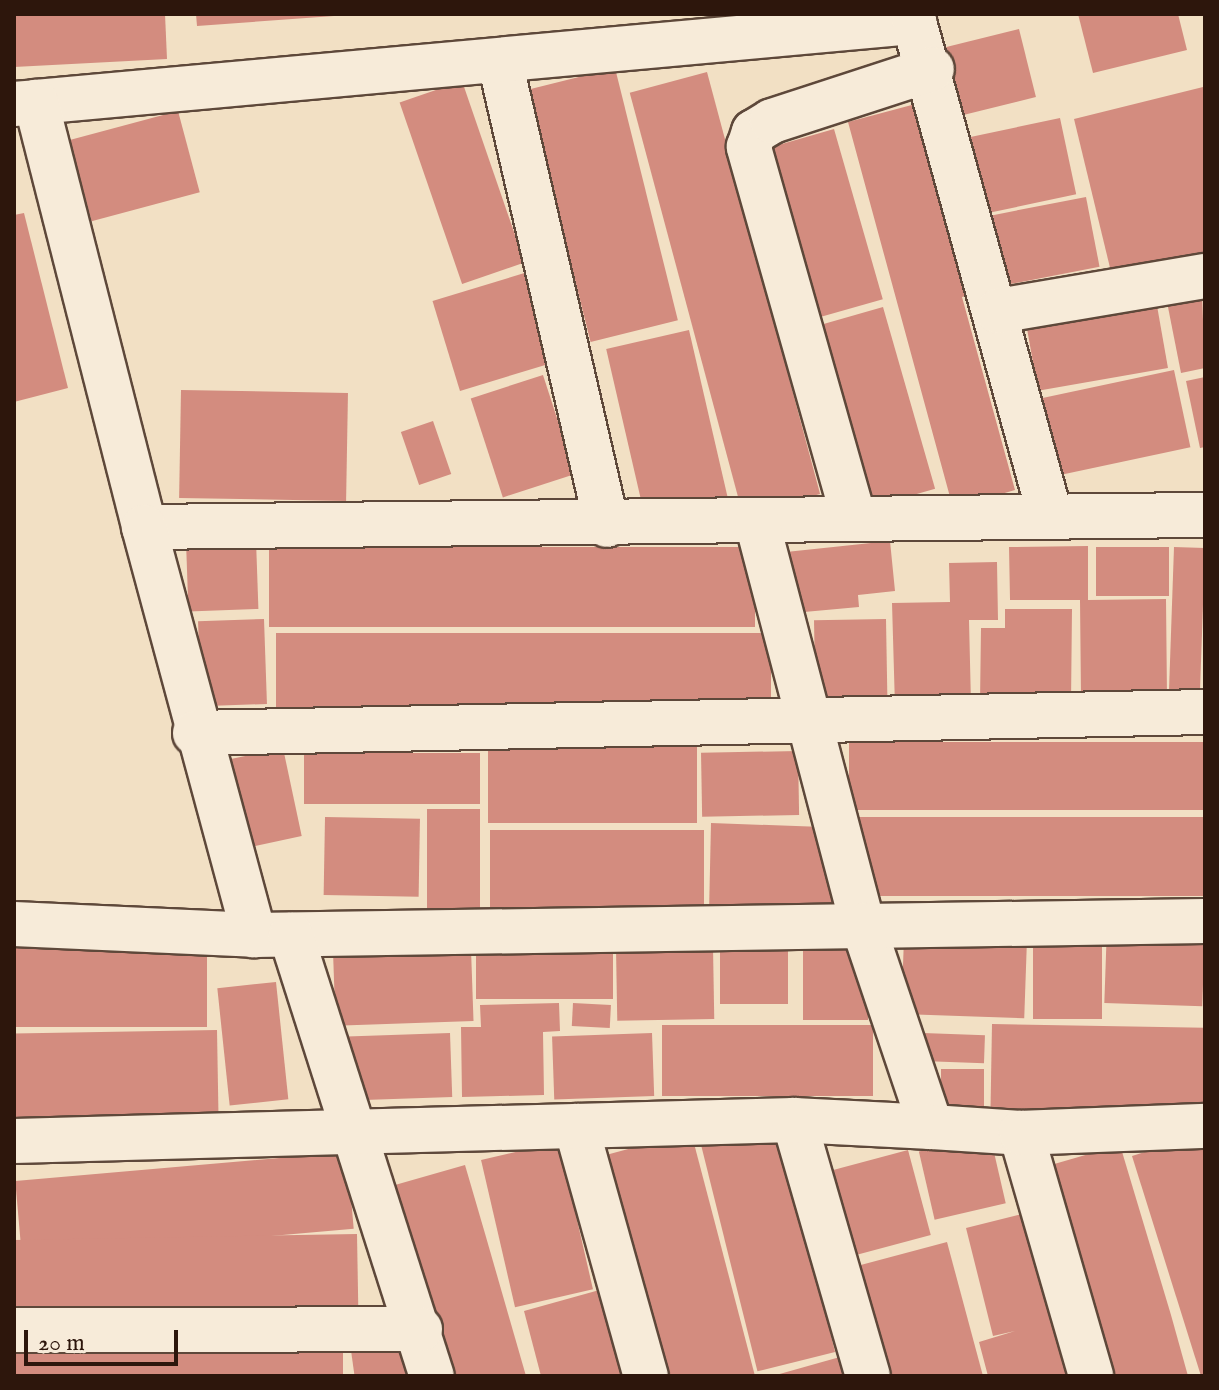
<!DOCTYPE html>
<style>
body{margin:0}
#map{position:relative;width:1219px;height:1390px;overflow:hidden;background:#f2e0c4;font-family:"IM FELL English",serif}
div>[style]{position:absolute}
[style*='--x']{left:calc(var(--x)*1px);top:calc(var(--y)*1px);width:calc(var(--w)*1px);rotate:calc(var(--a)*1deg)}
.building>*{inset:0;background:#d38c7f;transform-origin:0 0}
.roads{filter:drop-shadow(2px 0 #5e483a) drop-shadow(-2px 0 #5e483a) drop-shadow(0 2px #5e483a) drop-shadow(0 -2px #5e483a)}
.minor>*{height:44px;margin:-22px;padding:0 22px;transform-origin:22px;border-radius:22px;background:#f7ebd9}
span{translate:-50% -50%;white-space:nowrap;text-align:center;line-height:1.15;-webkit-text-stroke:8px #f7ebd9;paint-order:stroke}
.frame{position:absolute;inset:0;border:16px solid #2d160c;pointer-events:none}
.scale{position:absolute;left:24px;top:1330px;width:154px;height:36px;box-sizing:border-box;border:4px solid #2d160c;border-top:0;padding-left:10px;font-size:24px;line-height:28px;white-space:nowrap;color:#2d160c;-webkit-text-stroke:6px #f7ebd9;paint-order:stroke}
</style>
<div id="map">
<div class="building">
<div style="clip-path:polygon(14px 14px,165px 14px,167px 59px,14px 67px)"></div>
<div style="clip-path:polygon(196px 14px,334px 14px,334px 16px,197px 26px)"></div>
<div style="clip-path:polygon(1078px 14px,1178px 14px,1187px 50px,1093px 73px)"></div>
<div style="left:1019px;top:29px;width:70px;height:79px;rotate:76deg"></div>
<div style="left:615px;top:68px;width:260px;height:90px;rotate:76deg"></div>
<div style="left:707px;top:72px;width:437px;height:80px;rotate:75deg"></div>
<div style="left:462px;top:81px;width:192px;height:66px;rotate:71deg"></div>
<div style="clip-path:polygon(1203px 87px,1205px 252px,1112px 276px,1074px 119px)"></div>
<div style="clip-path:polygon(923px 102px,974px 294px,962px 297px,1015px 490px,953px 508px,848px 122px)"></div>
<div style="left:178px;top:111px;width:84px;height:112px;rotate:75deg"></div>
<div style="left:1060px;top:118px;width:78px;height:100px;rotate:78deg"></div>
<div style="left:834px;top:129px;width:177px;height:65px;rotate:74deg"></div>
<div style="left:1086px;top:197px;width:71px;height:95px;rotate:79deg"></div>
<div style="clip-path:polygon(24px 213px,68px 388px,14px 402px,14px 215px)"></div>
<div style="left:531px;top:271px;width:94px;height:103px;rotate:73deg"></div>
<div style="clip-path:polygon(1202px 295px,1205px 368px,1181px 373px,1167px 302px)"></div>
<div style="left:1156px;top:300px;width:69px;height:132px;rotate:80deg"></div>
<div style="left:883px;top:307px;width:189px;height:70px;rotate:74deg"></div>
<div style="left:689px;top:330px;width:183px;height:85px;rotate:77deg"></div>
<div style="left:1174px;top:370px;width:79px;height:138px;rotate:78deg"></div>
<div style="left:543px;top:375px;width:104px;height:76px;rotate:72deg"></div>
<div style="clip-path:polygon(1205px 377px,1205px 447px,1200px 448px,1186px 381px)"></div>
<div style="left:181px;top:390px;width:167px;height:108px;rotate:1deg"></div>
<div style="left:433px;top:421px;width:56px;height:34px;rotate:71deg"></div>
<div style="left:256px;top:540px;width:69px;height:70px;rotate:88deg"></div>
<div style="clip-path:polygon(890px 541px,895px 591px,858px 595px,859px 607px,793px 613px,786px 552px)"></div>
<div style="clip-path:polygon(1088px 546px,1088px 600px,1166px 599px,1167px 697px,1081px 698px,1080px 600px,1010px 600px,1009px 547px)"></div>
<div style="left:269px;top:547px;width:486px;height:80px"></div>
<div style="left:1096px;top:547px;width:73px;height:49px"></div>
<div style="left:1174px;top:547px;width:31px;height:154px;rotate:2deg"></div>
<div style="clip-path:polygon(997px 562px,998px 620px,969px 620px,971px 704px,895px 707px,892px 603px,950px 602px,949px 563px)"></div>
<div style="clip-path:polygon(1005px 609px,1072px 609px,1071px 703px,980px 702px,981px 628px,1005px 628px)"></div>
<div style="left:264px;top:619px;width:85px;height:66px;rotate:88deg"></div>
<div style="left:886px;top:619px;width:82px;height:72px;rotate:89deg"></div>
<div style="left:276px;top:633px;width:495px;height:79px"></div>
<div style="left:849px;top:742px;width:356px;height:68px"></div>
<div style="left:488px;top:745px;width:209px;height:78px"></div>
<div style="left:283px;top:748px;width:90px;height:63px;rotate:78deg"></div>
<div style="left:798px;top:751px;width:64px;height:97px;rotate:89deg"></div>
<div style="left:304px;top:753px;width:176px;height:51px"></div>
<div style="left:427px;top:809px;width:53px;height:103px"></div>
<div style="left:325px;top:817px;width:95px;height:78px;rotate:1deg"></div>
<div style="left:853px;top:817px;width:352px;height:79px"></div>
<div style="clip-path:polygon(711px 823px,823px 827px,839px 915px,709px 913px)"></div>
<div style="left:704px;top:830px;width:78px;height:214px;rotate:90deg"></div>
<div style="left:1107px;top:926px;width:98px;height:77px;rotate:2deg"></div>
<div style="left:1033px;top:931px;width:69px;height:88px"></div>
<div style="left:904px;top:937px;width:123px;height:77px;rotate:2deg"></div>
<div style="left:14px;top:943px;width:193px;height:84px"></div>
<div style="left:868px;top:943px;width:77px;height:65px;rotate:90deg"></div>
<div style="left:476px;top:944px;width:137px;height:55px"></div>
<div style="left:713px;top:947px;width:72px;height:97px;rotate:89deg"></div>
<div style="left:788px;top:948px;width:56px;height:68px;rotate:90deg"></div>
<div style="left:471px;top:949px;width:72px;height:138px;rotate:88deg"></div>
<div style="left:276px;top:982px;width:118px;height:59px;rotate:84deg"></div>
<div style="clip-path:polygon(559px 1003px,560px 1031px,543px 1032px,544px 1095px,462px 1097px,461px 1027px,481px 1027px,480px 1005px)"></div>
<div style="left:573px;top:1003px;width:38px;height:23px;rotate:3deg"></div>
<div style="left:992px;top:1024px;width:213px;height:86px;rotate:1deg"></div>
<div style="left:662px;top:1025px;width:211px;height:71px"></div>
<div style="left:217px;top:1030px;width:87px;height:203px;rotate:89deg"></div>
<div style="left:450px;top:1033px;width:64px;height:103px;rotate:88deg"></div>
<div style="left:652px;top:1033px;width:63px;height:100px;rotate:88deg"></div>
<div style="left:923px;top:1033px;width:62px;height:28px;rotate:2deg"></div>
<div style="left:941px;top:1069px;width:43px;height:51px"></div>
<div style="left:778px;top:1123px;width:236px;height:80px;rotate:76deg"></div>
<div style="clip-path:polygon(691px 1132px,716px 1227px,755px 1376px,665px 1376px,606px 1155px)"></div>
<div style="clip-path:polygon(1205px 1133px,1205px 1376px,1201px 1376px,1132px 1156px)"></div>
<div style="left:990px;top:1135px;width:70px;height:73px;rotate:77deg"></div>
<div style="left:559px;top:1142px;width:151px;height:80px;rotate:77deg"></div>
<div style="clip-path:polygon(1120px 1145px,1171px 1315px,1188px 1376px,1098px 1376px,1037px 1169px)"></div>
<div style="left:908px;top:1150px;width:88px;height:89px;rotate:75deg"></div>
<div style="left:347px;top:1152px;width:77px;height:333px;rotate:85deg"></div>
<div style="clip-path:polygon(465px 1165px,486px 1237px,526px 1376px,442px 1376px,388px 1187px)"></div>
<div style="clip-path:polygon(1022px 1214px,1050px 1320px,1058px 1318px,1076px 1376px,988px 1376px,979px 1342px,1015px 1331px,993px 1336px,966px 1228px)"></div>
<div style="left:357px;top:1234px;width:73px;height:343px;rotate:89deg"></div>
<div style="clip-path:polygon(947px 1242px,983px 1376px,887px 1376px,857px 1266px)"></div>
<div style="clip-path:polygon(603px 1289px,626px 1376px,541px 1376px,524px 1311px)"></div>
<div style="left:343px;top:1336px;width:40px;height:329px;rotate:90deg"></div>
<div style="left:401px;top:1340px;width:36px;height:51px;rotate:82deg"></div>
<div style="clip-path:polygon(847px 1355px,852px 1376px,776px 1376px,776px 1375px)"></div>
</div>
<div class="roads">
<div class="minor">
<div style="--x:500;--y:62;--w:475;--a:77"></div>
<div style="--x:36;--y:102;--w:882;--a:-5.21"></div>
<div style="--x:914;--y:22;--w:511;--a:74.58"></div>
<div style="--x:14;--y:104;--w:22;--a:-5"></div>
<div style="--x:36;--y:102;--w:439;--a:75.7"></div>
<div style="--x:144;--y:527;--w:1061;--a:-0.65"></div>
<div style="--x:998;--y:311;--w:210;--a:-9.6"></div>
<div style="--x:854;--y:519;--w:387;--a:-105.8"></div>
<div style="--x:749;--y:147;--w:16;--a:-72"></div>
<div style="--x:754;--y:132;--w:21;--a:-31"></div>
<div style="--x:772;--y:121;--w:168;--a:-18"></div>
<div style="--x:757;--y:522;--w:417;--a:75.3"></div>
<div style="--x:863;--y:925;--w:213;--a:71.4"></div>
<div style="--x:931;--y:1127;--w:90;--a:3.8"></div>
<div style="--x:1021;--y:1133;--w:253;--a:73.9"></div>
<div style="--x:144;--y:527;--w:423;--a:74.9"></div>
<div style="--x:254;--y:935;--w:951;--a:-0.84"></div>
<div style="--x:195;--y:733;--w:1010;--a:-1.19"></div>
<div style="--x:14;--y:924;--w:240;--a:2.6"></div>
<div style="--x:291;--y:935;--w:463;--a:72.3"></div>
<div style="--x:794;--y:1120;--w:266;--a:73.9"></div>
<div style="--x:576;--y:1126;--w:260;--a:74.4"></div>
<div style="--x:1021;--y:1133;--w:184;--a:-2.2"></div>
<div style="--x:14;--y:1141;--w:780;--a:-1.54"></div>
<div style="--x:794;--y:1120;--w:137;--a:2.9"></div>
<div style="--x:14;--y:1330;--w:406;--a:-0.1"></div>
</div>
</div>
<div class="frame"></div>
<div class="scale">20 m</div>
</div>
